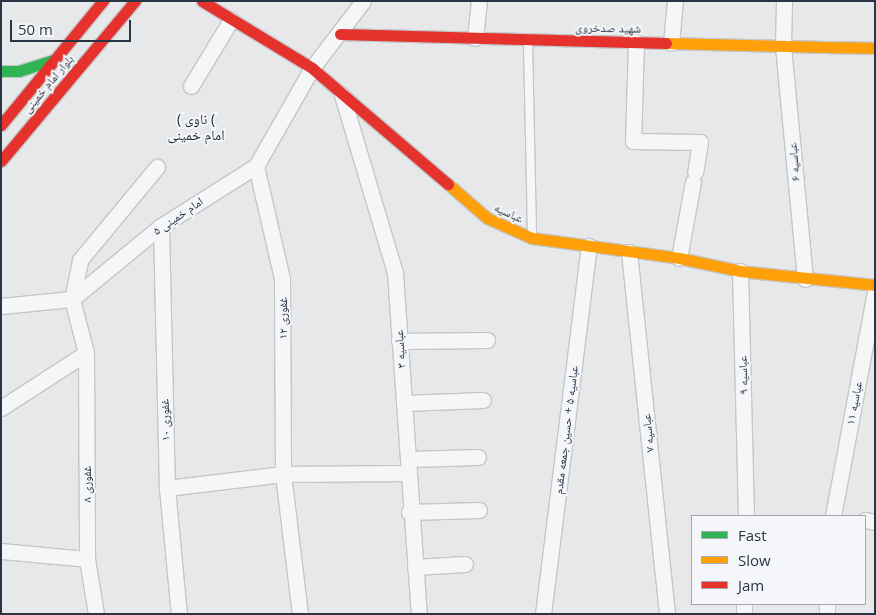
<!DOCTYPE html>
<meta charset="utf-8">
<style>
body{margin:0}
#map{position:relative;width:876px;height:615px;overflow:hidden;background:#e6e8ea;font-family:"Open Sans","Noto Naskh Arabic",sans-serif}
div>[style]{position:absolute}
[style*='--x']{left:calc(var(--x)*1px);top:calc(var(--y)*1px);width:calc(var(--w)*1px);rotate:calc(var(--a)*1deg)}
.roads{filter:drop-shadow(1px 0 #c4c6c8) drop-shadow(-1px 0 #c4c6c8) drop-shadow(0 1px #c4c6c8) drop-shadow(0 -1px #c4c6c8)}
.lane>*{height:8px;margin:-4px;padding:0 4px;transform-origin:4px;border-radius:4px;background:#f5f6f7}
.street>*{height:15px;margin:-7.5px;padding:0 7.5px;transform-origin:7.5px;border-radius:7.5px;background:#f5f6f7}
.fast>*{height:11px;margin:-5.5px;padding:0 5.5px;transform-origin:5.5px;border-radius:5.5px;background:#30b455}
.slow>*{height:11px;margin:-5.5px;padding:0 5.5px;transform-origin:5.5px;border-radius:5.5px;background:#ff9f0a}
.jam>*{height:11px;margin:-5.5px;padding:0 5.5px;transform-origin:5.5px;border-radius:5.5px;background:#e5322d}
span{translate:-50% -50%;white-space:nowrap;text-align:center;line-height:1.15;-webkit-text-stroke:4px #f4f6f9;paint-order:stroke}
.street-label{font-size:12px;color:#2b3445}
.neighbourhood-label{font-size:14px;color:#1d2536}
.frame{position:absolute;inset:0;border:2px solid #2b3445;pointer-events:none}
.legend{position:absolute;left:691px;top:515px;width:175px;height:90px;box-sizing:border-box;background:#f4f6f9;border:1px solid #a4a8b1;margin:0;padding:6px 9px;list-style:none;font-size:15px;color:#2b3445}
.legend li{display:flex;align-items:center;gap:10px;height:25px}
.legend b{width:25px;border:1px solid #a4a8b1}
.scale{position:absolute;left:10px;top:20px;width:121px;height:22px;box-sizing:border-box;border:2px solid #2b3445;border-top:0;padding-left:6px;font-size:15px;line-height:18px;white-space:nowrap;color:#2b3445;-webkit-text-stroke:4px #f4f6f9;paint-order:stroke}
</style>
<div id="map">
<div class="roads">
<div class="lane">
<div style="--x:528;--y:42;--w:193;--a:88.8"></div>
</div>
<div class="street">
<div style="--x:784;--y:1;--w:45;--a:91.3"></div>
<div style="--x:783;--y:46;--w:234;--a:84.6"></div>
<div style="--x:475;--y:38;--w:37;--a:-84"></div>
<div style="--x:636;--y:42;--w:99;--a:91.7"></div>
<div style="--x:633;--y:141;--w:67;--a:0.9"></div>
<div style="--x:700;--y:142;--w:30;--a:99"></div>
<div style="--x:671;--y:43;--w:42;--a:-84.6"></div>
<div style="--x:191;--y:86;--w:77;--a:-58.8"></div>
<div style="--x:342;--y:95;--w:186;--a:73.4"></div>
<div style="--x:395;--y:273;--w:342;--a:86"></div>
<div style="--x:256;--y:166;--w:116;--a:77"></div>
<div style="--x:282;--y:279;--w:195;--a:89.7"></div>
<div style="--x:283;--y:474;--w:141;--a:83.1"></div>
<div style="--x:161;--y:226;--w:262;--a:88.7"></div>
<div style="--x:167;--y:488;--w:127;--a:84.6"></div>
<div style="--x:629;--y:252;--w:364;--a:84"></div>
<div style="--x:679;--y:258;--w:77;--a:-79.6"></div>
<div style="--x:740;--y:271;--w:245;--a:88.6"></div>
<div style="--x:1;--y:306;--w:71;--a:-5.6"></div>
<div style="--x:72;--y:299;--w:115;--a:-39.4"></div>
<div style="--x:161;--y:226;--w:112;--a:-32.3"></div>
<div style="--x:256;--y:166;--w:113;--a:-60.3"></div>
<div style="--x:312;--y:68;--w:84;--a:-52.7"></div>
<div style="--x:399;--y:341;--w:88;--a:-0.7"></div>
<div style="--x:86;--y:353;--w:206;--a:89.7"></div>
<div style="--x:87;--y:559;--w:56;--a:80.7"></div>
<div style="--x:404;--y:403;--w:79;--a:-2.2"></div>
<div style="--x:1;--y:408;--w:101;--a:-32.9"></div>
<div style="--x:86;--y:353;--w:56;--a:-104.5"></div>
<div style="--x:72;--y:299;--w:40;--a:-78"></div>
<div style="--x:80;--y:260;--w:121;--a:-50.4"></div>
<div style="--x:408;--y:459;--w:70;--a:-1.6"></div>
<div style="--x:167;--y:488;--w:117;--a:-6.9"></div>
<div style="--x:283;--y:474;--w:125;--a:-0.5"></div>
<div style="--x:409;--y:512;--w:70;--a:-1.6"></div>
<div style="--x:833;--y:516;--w:229;--a:-79.4"></div>
<div style="--x:865;--y:520;--w:10;--a:11"></div>
<div style="--x:1;--y:551;--w:86;--a:5.3"></div>
<div style="--x:415;--y:567;--w:50;--a:-3.4"></div>
<div style="--x:543;--y:614;--w:371;--a:-82.9"></div>
<div style="--x:744;--y:614;--w:10;--a:-90"></div>
<div style="--x:827;--y:614;--w:10;--a:-90"></div>
</div>
<div class="fast">
<div style="--x:1;--y:71;--w:18;--a:0"></div>
<div style="--x:19;--y:71;--w:36;--a:-18"></div>
</div>
<div class="slow">
<div style="--x:666;--y:43;--w:209;--a:1.4"></div>
<div style="--x:448;--y:184;--w:52;--a:41.1"></div>
<div style="--x:487;--y:218;--w:49;--a:24"></div>
<div style="--x:532;--y:238;--w:148;--a:7.7"></div>
<div style="--x:679;--y:258;--w:62;--a:12"></div>
<div style="--x:740;--y:271;--w:136;--a:5.9"></div>
</div>
<div class="jam">
<div style="--x:202;--y:1;--w:129;--a:31.3"></div>
<div style="--x:312;--y:68;--w:179;--a:40.5"></div>
<div style="--x:340;--y:34;--w:326;--a:1.6"></div>
<div style="--x:1;--y:125;--w:161;--a:-50.6"></div>
<div style="--x:1;--y:161;--w:209;--a:-50.1"></div>
</div>
</div>
<div class="street-label">
<span style="left:608px;top:28px;rotate:1deg">شهید صدخروی</span>
<span style="left:48px;top:84px;rotate:-50deg">بلوار امام خمینی</span>
<span style="left:794px;top:162px;rotate:-95deg">عباسیه ۶</span>
<span style="left:509px;top:213px;rotate:25deg">عباسیه</span>
<span style="left:178px;top:216px;rotate:-34deg">امام خمینی ۵</span>
<span style="left:283px;top:318px;rotate:-90deg">غفوری ۱۲</span>
<span style="left:400px;top:349px;rotate:-94deg">عباسیه ۳</span>
<span style="left:743px;top:375px;rotate:-92deg">عباسیه ۹</span>
<span style="left:854px;top:403px;rotate:-79deg">عباسیه ۱۱</span>
<span style="left:165px;top:420px;rotate:-91deg">غفوری ۱۰</span>
<span style="left:566px;top:430px;rotate:-83deg">عباسیه ۵ + حسین جمعه مقدم</span>
<span style="left:648px;top:433px;rotate:-96deg">عباسیه ۷</span>
<span style="left:87px;top:484px;rotate:-90deg">غفوری ۸</span>
</div>
<div class="neighbourhood-label">
<span style="left:196px;top:127px">( ناوی (<br>امام خمینی</span>
</div>
<div class="frame"></div>
<ul class="legend">
<li><b style="height:6px;background:#30b455"></b>Fast</li>
<li><b style="height:6px;background:#ff9f0a"></b>Slow</li>
<li><b style="height:6px;background:#e5322d"></b>Jam</li>
</ul>
<div class="scale">50 m</div>
</div>
